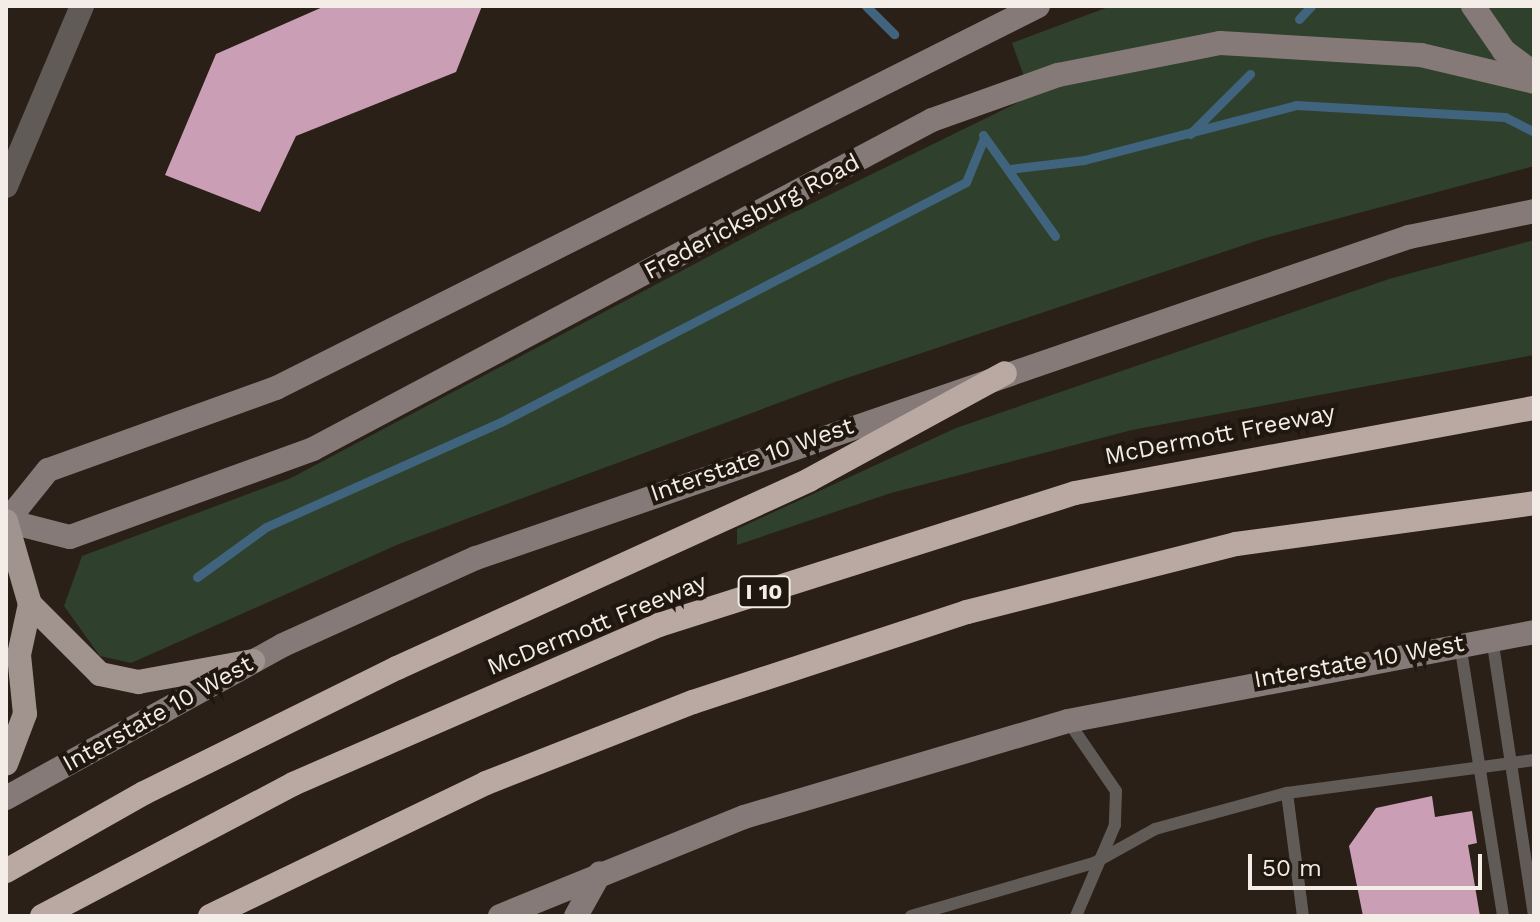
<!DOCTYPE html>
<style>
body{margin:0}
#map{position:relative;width:1540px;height:922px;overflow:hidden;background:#2a2018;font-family:"Work Sans",sans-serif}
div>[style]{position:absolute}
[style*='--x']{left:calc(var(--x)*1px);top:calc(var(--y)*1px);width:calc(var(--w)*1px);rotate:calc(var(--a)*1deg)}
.green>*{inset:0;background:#2f402c}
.stream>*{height:9px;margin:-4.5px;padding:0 4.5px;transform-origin:4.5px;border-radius:4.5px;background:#40647e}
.building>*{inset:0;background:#ca9fb5}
.lane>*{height:12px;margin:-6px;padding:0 6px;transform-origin:6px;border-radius:6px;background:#615b58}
.street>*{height:24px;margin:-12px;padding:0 12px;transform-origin:12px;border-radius:12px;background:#615b58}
.secondary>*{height:24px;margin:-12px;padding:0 12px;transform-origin:12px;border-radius:12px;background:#857a77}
.primary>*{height:24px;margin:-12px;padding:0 12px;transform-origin:12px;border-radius:12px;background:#a1938e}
.highway>*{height:24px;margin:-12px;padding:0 12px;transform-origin:12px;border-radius:12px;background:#baa9a3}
span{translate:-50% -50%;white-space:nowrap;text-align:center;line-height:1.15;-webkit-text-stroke:8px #20170f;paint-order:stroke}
.shield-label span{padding:2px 6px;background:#20170f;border:2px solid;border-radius:6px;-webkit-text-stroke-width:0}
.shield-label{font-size:22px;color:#f3ece7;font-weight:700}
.street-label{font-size:24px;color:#f3ece7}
.frame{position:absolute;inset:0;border:8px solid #f3ece7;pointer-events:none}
.scale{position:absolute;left:1248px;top:854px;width:234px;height:36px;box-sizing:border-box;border:4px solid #f3ece7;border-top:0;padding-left:10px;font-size:24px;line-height:28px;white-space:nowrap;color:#f3ece7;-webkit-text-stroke:6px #20170f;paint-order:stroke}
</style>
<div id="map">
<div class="green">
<div style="clip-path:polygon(1111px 6px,1534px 6px,1534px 166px,1262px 239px,835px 382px,399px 544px,131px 663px,100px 656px,64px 606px,82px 556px,291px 478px,770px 224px,1031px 96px,1012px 43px)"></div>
<div style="clip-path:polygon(1534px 240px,1534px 355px,1132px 430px,891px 493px,737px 545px,737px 529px,956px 428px,1389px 279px)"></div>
</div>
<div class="stream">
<div style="--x:866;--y:6;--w:40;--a:45"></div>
<div style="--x:1299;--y:19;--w:18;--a:-47"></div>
<div style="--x:1190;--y:134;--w:85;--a:-45"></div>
<div style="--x:983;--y:135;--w:124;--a:54.5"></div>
<div style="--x:1010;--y:169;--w:75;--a:-6.9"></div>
<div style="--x:1084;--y:160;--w:219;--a:-14.5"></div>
<div style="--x:1296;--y:105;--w:209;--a:3.3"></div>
<div style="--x:1505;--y:117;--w:33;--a:27"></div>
<div style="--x:197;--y:577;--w:85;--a:-35.9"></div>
<div style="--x:266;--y:527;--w:257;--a:-24.1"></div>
<div style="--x:501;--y:422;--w:523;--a:-27.3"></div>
<div style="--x:966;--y:182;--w:48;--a:-67.8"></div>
</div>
<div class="building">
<div style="clip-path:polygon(325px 6px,482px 6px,456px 72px,296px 136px,260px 212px,165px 175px,216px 54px)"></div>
<div style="clip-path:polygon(1432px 796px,1435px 817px,1472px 811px,1477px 843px,1468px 845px,1480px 916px,1363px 916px,1349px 846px,1376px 808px)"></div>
</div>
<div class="lane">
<div style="--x:1492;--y:638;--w:281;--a:81.4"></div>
<div style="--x:1460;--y:644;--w:275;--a:81"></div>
<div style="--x:1068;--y:721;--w:85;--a:55.6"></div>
<div style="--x:1116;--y:791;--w:34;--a:92"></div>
<div style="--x:1115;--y:825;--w:99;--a:113.2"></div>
<div style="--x:1287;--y:793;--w:124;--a:82.6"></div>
<div style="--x:911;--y:916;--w:191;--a:-16.2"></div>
<div style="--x:1094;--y:863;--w:70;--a:-29.1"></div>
<div style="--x:1155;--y:829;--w:137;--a:-15.3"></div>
<div style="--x:1287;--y:793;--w:249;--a:-7.6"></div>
</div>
<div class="street">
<div style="--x:6;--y:186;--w:195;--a:-67.1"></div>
</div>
<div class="secondary">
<div style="--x:1038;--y:6;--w:852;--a:153.37"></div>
<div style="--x:276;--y:388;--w:242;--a:160.2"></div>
<div style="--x:48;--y:470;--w:65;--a:128.8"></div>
<div style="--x:7;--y:521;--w:65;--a:14.3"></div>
<div style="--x:70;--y:537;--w:258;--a:-19.9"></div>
<div style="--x:313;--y:449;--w:701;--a:-27.99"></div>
<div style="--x:932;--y:120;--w:134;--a:-19.7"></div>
<div style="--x:1058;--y:75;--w:165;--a:-11.2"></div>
<div style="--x:1220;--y:43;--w:201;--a:3.4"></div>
<div style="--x:1421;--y:55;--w:116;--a:13.4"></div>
<div style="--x:1473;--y:6;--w:55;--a:55.4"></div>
<div style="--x:1504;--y:51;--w:38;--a:37"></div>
<div style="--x:6;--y:798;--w:316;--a:-28.9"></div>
<div style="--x:283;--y:645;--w:212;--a:-24.3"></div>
<div style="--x:476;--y:558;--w:987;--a:-18.99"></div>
<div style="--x:1409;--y:237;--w:128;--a:-11.7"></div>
<div style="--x:500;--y:916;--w:263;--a:-22.1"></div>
<div style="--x:744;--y:817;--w:338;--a:-16.5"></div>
<div style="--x:1068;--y:721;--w:474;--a:-10.8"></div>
<div style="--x:576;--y:916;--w:49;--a:-60.8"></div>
</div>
<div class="primary">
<div style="--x:6;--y:521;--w:86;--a:73.9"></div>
<div style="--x:30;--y:604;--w:52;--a:102.2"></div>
<div style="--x:19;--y:655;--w:59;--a:84.2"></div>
<div style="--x:25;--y:714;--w:53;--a:110.8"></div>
<div style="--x:30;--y:604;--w:99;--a:45"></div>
<div style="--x:100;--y:674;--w:39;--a:12"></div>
<div style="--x:138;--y:682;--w:117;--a:-10.3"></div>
</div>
<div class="highway">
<div style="--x:6;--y:871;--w:159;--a:-29.5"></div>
<div style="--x:144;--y:793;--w:282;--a:-26.3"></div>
<div style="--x:397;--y:668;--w:453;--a:-24.5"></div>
<div style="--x:809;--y:480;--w:223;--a:-28.6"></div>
<div style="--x:42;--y:916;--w:284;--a:-27.7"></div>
<div style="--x:293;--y:784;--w:399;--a:-23.5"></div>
<div style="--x:659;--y:625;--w:436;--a:-17.6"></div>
<div style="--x:1075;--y:493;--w:467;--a:-10.5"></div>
<div style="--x:210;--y:916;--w:306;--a:-25.7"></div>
<div style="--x:486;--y:783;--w:222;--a:-21.4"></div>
<div style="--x:693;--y:702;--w:288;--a:-18.2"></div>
<div style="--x:967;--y:612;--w:277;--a:-14.2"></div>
<div style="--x:1236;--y:544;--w:301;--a:-7.8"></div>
</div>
<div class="shield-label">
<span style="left:764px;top:592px">I 10</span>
</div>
<div class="street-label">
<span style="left:752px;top:217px;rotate:-28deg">Fredericksburg Road</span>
<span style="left:1220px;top:435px;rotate:-11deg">McDermott Freeway</span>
<span style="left:752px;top:460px;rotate:-19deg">Interstate 10 West</span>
<span style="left:597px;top:625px;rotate:-22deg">McDermott Freeway</span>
<span style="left:1359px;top:662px;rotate:-10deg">Interstate 10 West</span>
<span style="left:158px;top:714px;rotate:-29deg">Interstate 10 West</span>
</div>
<div class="frame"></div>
<div class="scale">50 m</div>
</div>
